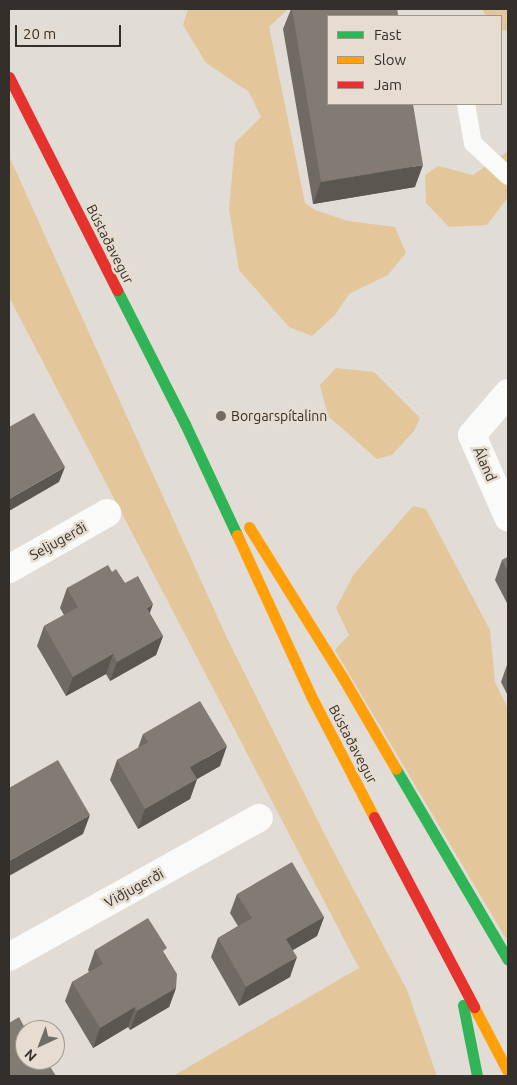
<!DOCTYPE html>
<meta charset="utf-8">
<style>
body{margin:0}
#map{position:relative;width:517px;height:1085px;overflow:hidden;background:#e1dcd5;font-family:Ubuntu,sans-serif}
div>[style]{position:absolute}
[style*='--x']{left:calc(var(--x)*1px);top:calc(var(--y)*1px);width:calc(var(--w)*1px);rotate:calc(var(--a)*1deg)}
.green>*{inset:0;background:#e3c79b}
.lane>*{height:18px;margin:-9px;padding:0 9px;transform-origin:9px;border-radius:9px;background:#fafaf9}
.street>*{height:28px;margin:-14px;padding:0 14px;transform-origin:14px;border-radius:14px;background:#fafaf9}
.fast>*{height:11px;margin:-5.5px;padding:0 5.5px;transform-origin:5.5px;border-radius:5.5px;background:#30b455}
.slow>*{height:11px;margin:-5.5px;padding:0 5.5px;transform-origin:5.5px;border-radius:5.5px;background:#ff9f0a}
.jam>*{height:11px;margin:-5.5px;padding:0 5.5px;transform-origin:5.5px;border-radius:5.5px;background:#e5322d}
.wall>*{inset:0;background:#6f6a63}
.shaded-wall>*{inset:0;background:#5a5650}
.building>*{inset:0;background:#817b73}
.dots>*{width:14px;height:14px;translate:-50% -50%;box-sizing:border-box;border:2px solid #e6ddd0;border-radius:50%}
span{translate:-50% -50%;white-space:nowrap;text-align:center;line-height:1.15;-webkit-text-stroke:5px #e6ddd0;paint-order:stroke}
.street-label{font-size:14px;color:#332f2a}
.poi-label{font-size:14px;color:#332f2a}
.left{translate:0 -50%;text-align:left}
.frame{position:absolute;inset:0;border:10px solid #332f2a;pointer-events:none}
.legend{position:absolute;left:327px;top:15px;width:175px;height:90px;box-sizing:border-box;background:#e6ddd0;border:1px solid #9e978e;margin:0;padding:6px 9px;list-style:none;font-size:15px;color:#332f2a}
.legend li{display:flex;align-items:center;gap:10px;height:25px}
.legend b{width:25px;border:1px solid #9e978e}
.north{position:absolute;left:15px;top:1020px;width:50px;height:50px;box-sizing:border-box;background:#e6ddd0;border:1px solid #9e978e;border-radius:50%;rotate:223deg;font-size:14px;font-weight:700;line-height:20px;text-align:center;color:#332f2a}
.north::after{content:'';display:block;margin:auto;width:18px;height:22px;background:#706c66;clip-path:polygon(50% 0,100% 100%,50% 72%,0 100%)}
.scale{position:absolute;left:15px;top:25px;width:106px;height:22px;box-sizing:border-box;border:2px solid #332f2a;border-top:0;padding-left:6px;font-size:15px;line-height:18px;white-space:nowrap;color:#332f2a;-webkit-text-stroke:4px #e6ddd0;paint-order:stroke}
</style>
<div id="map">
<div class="green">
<div style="clip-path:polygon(188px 9px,288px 9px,269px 27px,305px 203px,315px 210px,348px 221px,395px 227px,406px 253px,388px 275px,349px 294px,335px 315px,312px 336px,289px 327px,239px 270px,229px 209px,235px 143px,261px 117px,249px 92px,206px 63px,183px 25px)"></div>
<div style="clip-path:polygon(482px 9px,508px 9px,508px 31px,501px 30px,501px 16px,486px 16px)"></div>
<div style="clip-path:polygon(508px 151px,508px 197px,487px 225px,449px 227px,426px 203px,425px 175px,438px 166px,473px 175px)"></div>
<div style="clip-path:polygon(9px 156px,227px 638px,327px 839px,407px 990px,437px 1076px,173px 1076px,359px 968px,9px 297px)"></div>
<div style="clip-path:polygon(336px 368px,374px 372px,420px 418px,414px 431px,392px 455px,377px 459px,328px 416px,320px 385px)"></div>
<div style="clip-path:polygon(413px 506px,426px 509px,490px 630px,495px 682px,508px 709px,508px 942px,335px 650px,349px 635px,336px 608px,354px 574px)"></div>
</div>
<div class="lane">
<div style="--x:466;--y:104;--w:40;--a:80"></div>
<div style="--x:473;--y:143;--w:48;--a:43.3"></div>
</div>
<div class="street">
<div style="--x:508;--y:393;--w:55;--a:130.6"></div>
<div style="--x:472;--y:435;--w:90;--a:66.3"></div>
<div style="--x:9;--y:569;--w:113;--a:-29.7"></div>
<div style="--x:9;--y:957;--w:286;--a:-29.1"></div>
</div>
<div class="fast">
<div style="--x:117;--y:290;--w:150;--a:63.1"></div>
<div style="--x:185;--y:424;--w:123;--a:64.9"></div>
<div style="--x:396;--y:769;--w:221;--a:59.6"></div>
<div style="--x:463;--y:1005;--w:72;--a:78.8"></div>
</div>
<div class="slow">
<div style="--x:249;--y:527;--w:178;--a:58.1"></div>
<div style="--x:343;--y:678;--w:105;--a:59.8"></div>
<div style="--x:237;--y:535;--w:177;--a:65.3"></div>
<div style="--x:311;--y:696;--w:136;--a:62.5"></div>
<div style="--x:474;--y:1007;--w:73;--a:62.4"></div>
</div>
<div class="jam">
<div style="--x:9;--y:77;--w:239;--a:63.1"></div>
<div style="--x:374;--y:817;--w:215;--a:62.2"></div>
</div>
<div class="wall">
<div style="clip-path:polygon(291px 9px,397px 9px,415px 187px,313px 204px,283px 29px)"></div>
<div style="clip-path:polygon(508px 557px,508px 605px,495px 580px,502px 560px)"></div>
<div style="clip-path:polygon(112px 572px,125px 583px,150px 614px,163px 636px,156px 655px,110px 681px,106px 674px,66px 696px,37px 646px,44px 626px,64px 615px,60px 608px,67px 588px)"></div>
<div style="clip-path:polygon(508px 662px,508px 696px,501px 682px)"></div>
<div style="clip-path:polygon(143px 734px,220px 766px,197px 779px,190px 799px,138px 829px,110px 780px,117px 760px,138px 748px)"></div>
<div style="clip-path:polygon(237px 894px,324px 917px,317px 936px,293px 950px,290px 977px,239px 1006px,211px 957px,218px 938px,238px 926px,230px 913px)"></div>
<div style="clip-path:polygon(95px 950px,165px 954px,176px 988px,169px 1007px,130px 1030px,128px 1027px,93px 1048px,65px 1001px,72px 982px,89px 972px,88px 970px)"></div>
</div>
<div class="shaded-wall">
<div style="clip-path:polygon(423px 165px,415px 187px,313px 204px,321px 182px)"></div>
<div style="clip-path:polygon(65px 467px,59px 482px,9px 511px,9px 499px)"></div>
<div style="clip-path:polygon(153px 604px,146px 624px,147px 608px)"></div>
<div style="clip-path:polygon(163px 636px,156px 655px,110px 681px,117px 662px)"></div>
<div style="clip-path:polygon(113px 654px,106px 674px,66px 696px,73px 677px)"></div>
<div style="clip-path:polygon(227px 746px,220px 766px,183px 787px,190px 767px)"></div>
<div style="clip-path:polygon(197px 779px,190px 799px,138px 829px,145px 809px)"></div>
<div style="clip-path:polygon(90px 815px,83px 834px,9px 876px,9px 861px)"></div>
<div style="clip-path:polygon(324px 917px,317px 936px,279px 958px,286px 939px)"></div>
<div style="clip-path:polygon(297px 957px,290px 977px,239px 1006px,246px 987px)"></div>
<div style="clip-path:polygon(176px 988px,169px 1007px,130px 1030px,137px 1011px)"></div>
<div style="clip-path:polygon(135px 1007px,128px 1027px,93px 1048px,100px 1028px)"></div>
</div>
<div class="building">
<div style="clip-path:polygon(292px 9px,397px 9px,398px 16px,328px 16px,328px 104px,413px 104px,423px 165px,321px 182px)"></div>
<div style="clip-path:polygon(34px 413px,65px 467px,9px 499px,9px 427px)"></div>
<div style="clip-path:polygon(508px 557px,508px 572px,502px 560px)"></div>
<div style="clip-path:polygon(108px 565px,112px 572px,116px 569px,125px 583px,138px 576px,153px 604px,147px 608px,163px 636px,117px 662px,113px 654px,73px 677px,44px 626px,78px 607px,67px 588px)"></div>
<div style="clip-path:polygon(200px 701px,227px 746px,190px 767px,197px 779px,145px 809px,117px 760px,148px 742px,143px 734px)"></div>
<div style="clip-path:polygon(58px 760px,90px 815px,9px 861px,9px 788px)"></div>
<div style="clip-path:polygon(292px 862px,324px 917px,286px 939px,297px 957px,246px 987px,218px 938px,252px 918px,237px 894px)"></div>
<div style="clip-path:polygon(148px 918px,167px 948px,163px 951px,177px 974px,176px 988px,137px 1011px,135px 1007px,100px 1028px,72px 982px,103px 964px,95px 950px)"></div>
<div style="clip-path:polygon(19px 1017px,26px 1030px,25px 1030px,25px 1060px,46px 1060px,56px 1076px,9px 1076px,9px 1023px)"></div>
</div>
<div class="dots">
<div style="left:221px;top:416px;background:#706c66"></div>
</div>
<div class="street-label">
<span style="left:110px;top:244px;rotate:63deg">Bústaðavegur</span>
<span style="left:485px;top:464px;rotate:66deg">Áland</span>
<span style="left:58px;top:541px;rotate:-29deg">Seljugerði</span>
<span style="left:353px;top:744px;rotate:62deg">Bústaðavegur</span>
<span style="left:134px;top:888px;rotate:-29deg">Viðjugerði</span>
</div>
<div class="poi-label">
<span class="left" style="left:231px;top:416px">Borgarspítalinn</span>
</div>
<div class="frame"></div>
<ul class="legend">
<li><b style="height:6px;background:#30b455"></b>Fast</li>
<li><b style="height:6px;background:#ff9f0a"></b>Slow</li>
<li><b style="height:6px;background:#e5322d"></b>Jam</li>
</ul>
<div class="north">N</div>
<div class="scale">20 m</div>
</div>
